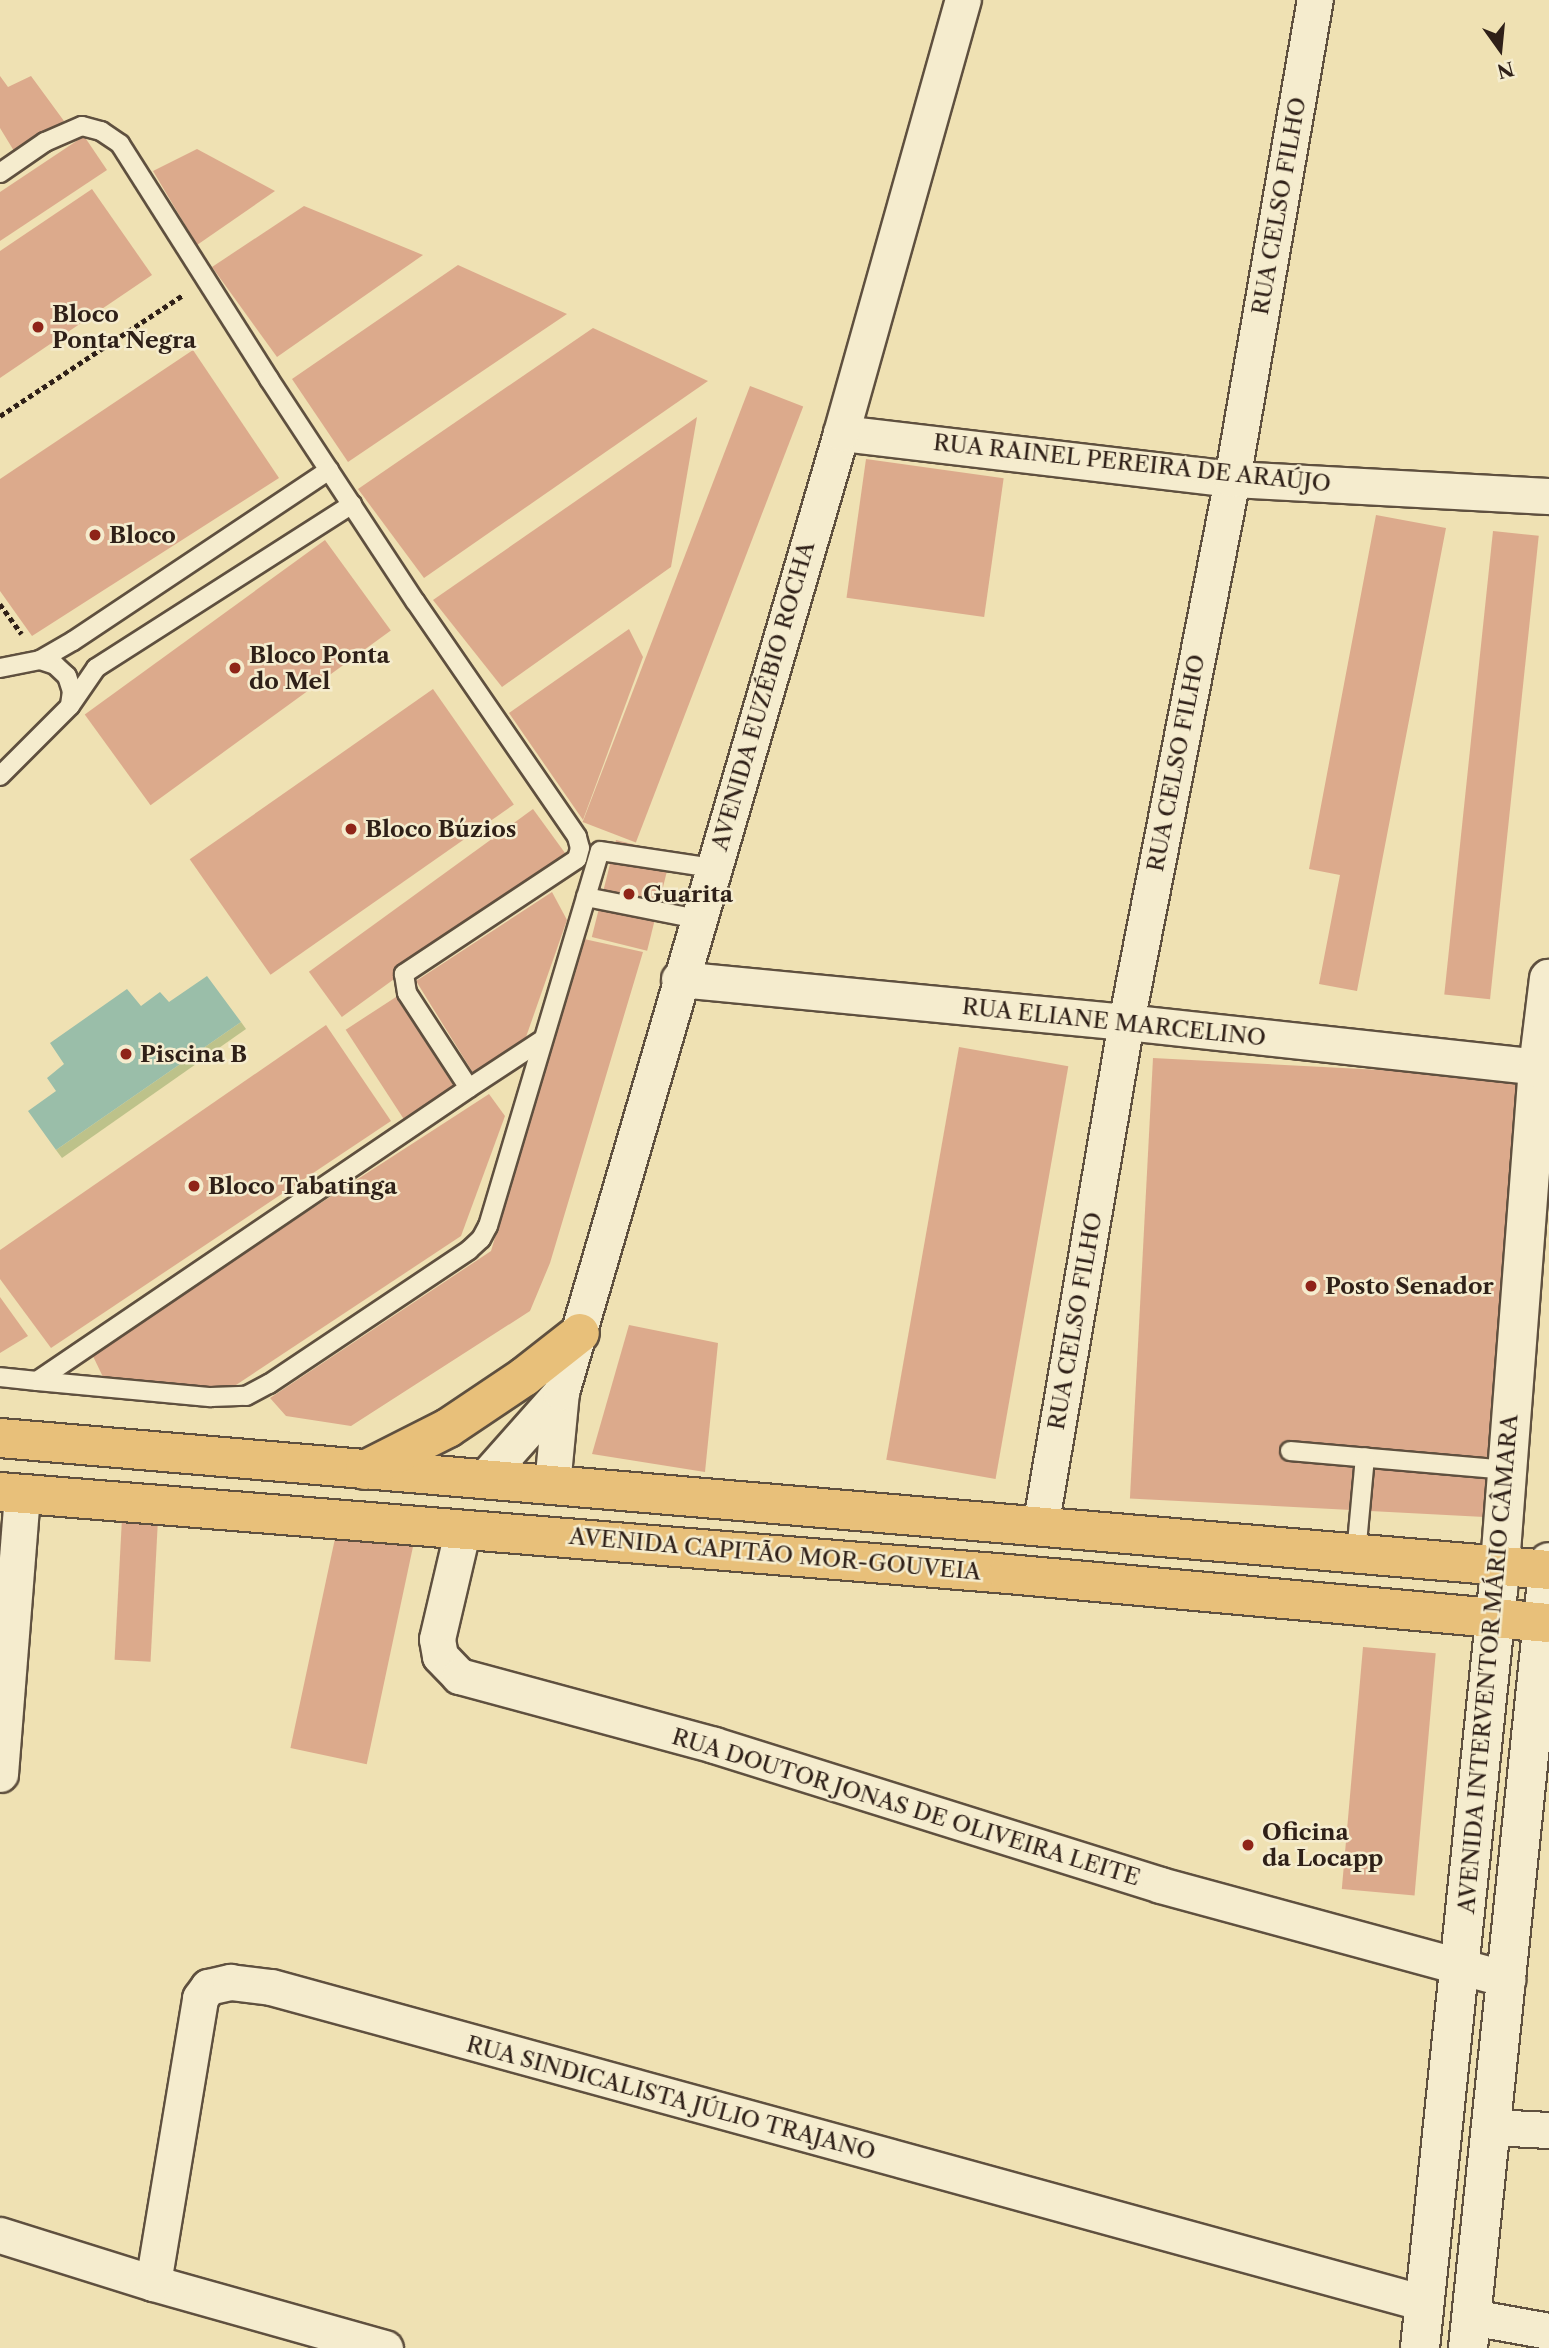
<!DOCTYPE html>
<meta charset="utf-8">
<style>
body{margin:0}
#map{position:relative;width:1549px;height:2348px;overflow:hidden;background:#efe1b3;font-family:"Libre Caslon Text",serif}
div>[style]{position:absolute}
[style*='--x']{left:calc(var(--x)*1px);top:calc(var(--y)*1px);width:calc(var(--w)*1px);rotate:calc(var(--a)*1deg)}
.green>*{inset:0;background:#bdc28a}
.water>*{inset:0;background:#9abea9}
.building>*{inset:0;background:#dcaa8c;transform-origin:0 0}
.path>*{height:4.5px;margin-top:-2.25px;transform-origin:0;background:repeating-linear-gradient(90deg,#2f2018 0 5px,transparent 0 8.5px)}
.roads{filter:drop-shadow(2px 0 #5f503f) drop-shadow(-2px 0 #5f503f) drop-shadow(0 2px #5f503f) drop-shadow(0 -2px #5f503f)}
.lane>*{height:18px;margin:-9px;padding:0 9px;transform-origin:9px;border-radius:9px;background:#f5ecce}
.street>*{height:35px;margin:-17.5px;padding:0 17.5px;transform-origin:17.5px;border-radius:17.5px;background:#f5ecce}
.secondary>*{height:38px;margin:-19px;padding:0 19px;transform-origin:19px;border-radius:19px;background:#f5ecce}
.primary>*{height:38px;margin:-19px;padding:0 19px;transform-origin:19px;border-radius:19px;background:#e8c07a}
.dots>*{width:19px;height:19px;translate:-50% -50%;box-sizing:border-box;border:4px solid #f5ecce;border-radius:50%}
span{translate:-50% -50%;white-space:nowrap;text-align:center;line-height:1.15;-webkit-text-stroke:5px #f5ecce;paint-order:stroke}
.street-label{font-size:23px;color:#2f2018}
.poi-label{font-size:23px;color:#2f2018;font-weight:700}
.left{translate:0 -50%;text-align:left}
.north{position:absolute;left:1465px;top:14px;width:70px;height:70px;-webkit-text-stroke:5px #f5ecce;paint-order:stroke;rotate:165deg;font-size:19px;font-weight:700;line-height:28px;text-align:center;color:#2f2018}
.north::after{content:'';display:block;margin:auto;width:24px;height:32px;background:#2f2018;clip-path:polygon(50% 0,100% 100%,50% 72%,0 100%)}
</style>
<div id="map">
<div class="green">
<div style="clip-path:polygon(241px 1022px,246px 1029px,62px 1158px,56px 1150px)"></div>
</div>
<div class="water">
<div style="clip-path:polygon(207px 976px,241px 1022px,56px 1150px,28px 1111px,56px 1091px,47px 1078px,64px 1064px,50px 1043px,127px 989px,141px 1006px,160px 992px,169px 1002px)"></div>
</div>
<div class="building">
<div style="clip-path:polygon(0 76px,8px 87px,31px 76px,64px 121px,14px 151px,0 128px)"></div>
<div style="clip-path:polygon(84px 136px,107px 170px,0 241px,0 192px)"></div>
<div style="clip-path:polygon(197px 149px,275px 191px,197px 245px,153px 171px)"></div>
<div style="clip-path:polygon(92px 189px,152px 275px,0 378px,0 251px)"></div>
<div style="clip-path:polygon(304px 206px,423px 255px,277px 357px,212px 267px)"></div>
<div style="clip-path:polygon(458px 265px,567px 314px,348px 462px,292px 379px)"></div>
<div style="clip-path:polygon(593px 328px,708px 381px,424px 578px,358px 489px)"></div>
<div style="clip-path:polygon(193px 350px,279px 478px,32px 636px,0 591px,0 479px)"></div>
<div style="left:750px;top:386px;width:57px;height:467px;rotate:21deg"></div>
<div style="clip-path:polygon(697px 417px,671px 567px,502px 687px,433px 600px)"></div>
<div style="left:866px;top:459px;width:139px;height:140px;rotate:8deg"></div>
<div style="clip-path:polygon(1376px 515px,1446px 528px,1357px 991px,1319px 984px,1340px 875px,1309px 869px)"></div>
<div style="left:1493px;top:531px;width:46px;height:466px;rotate:6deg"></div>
<div style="left:325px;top:540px;width:112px;height:297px;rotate:54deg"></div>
<div style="clip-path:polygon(629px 629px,643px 657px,583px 820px,509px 713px)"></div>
<div style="left:433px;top:689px;width:141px;height:297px;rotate:55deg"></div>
<div style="left:533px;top:809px;width:56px;height:277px;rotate:54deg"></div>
<div style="left:616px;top:840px;width:57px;height:100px;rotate:14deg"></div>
<div style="clip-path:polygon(552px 892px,567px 920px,526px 1037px,475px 1076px,416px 981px)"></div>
<div style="clip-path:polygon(584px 939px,643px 952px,550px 1263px,530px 1311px,351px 1426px,286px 1416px,270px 1398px,491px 1251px)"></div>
<div style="left:396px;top:997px;width:106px;height:60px;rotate:57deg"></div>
<div style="clip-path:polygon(326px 1025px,391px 1121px,51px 1348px,0 1279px,0 1250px)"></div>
<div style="left:959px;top:1047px;width:111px;height:419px;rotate:10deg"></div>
<div style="left:1153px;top:1058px;width:374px;height:441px;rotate:3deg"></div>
<div style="clip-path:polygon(489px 1094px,505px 1116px,461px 1236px,230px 1389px,103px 1377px,91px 1352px)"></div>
<div style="clip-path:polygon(0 1297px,28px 1336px,0 1353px)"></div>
<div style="clip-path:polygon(629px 1325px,718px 1343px,705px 1472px,592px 1454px)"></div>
<div style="left:122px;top:1518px;width:36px;height:142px;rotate:3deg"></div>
<div style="left:337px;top:1529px;width:78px;height:224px;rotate:12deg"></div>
<div style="left:1363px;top:1647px;width:73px;height:243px;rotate:5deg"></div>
</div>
<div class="path">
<div style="--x:0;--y:416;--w:219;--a:-33.5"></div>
<div style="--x:0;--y:604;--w:37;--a:54"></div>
</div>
<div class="roads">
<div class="lane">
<div style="--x:0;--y:173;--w:55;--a:-34.6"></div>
<div style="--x:45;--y:142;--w:40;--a:-23.4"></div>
<div style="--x:82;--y:126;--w:20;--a:15"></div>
<div style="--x:101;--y:131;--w:23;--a:34"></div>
<div style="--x:120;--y:144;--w:278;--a:57.6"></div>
<div style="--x:269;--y:379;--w:266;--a:56.7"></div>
<div style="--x:415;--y:601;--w:286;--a:55.5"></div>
<div style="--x:577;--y:837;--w:11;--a:75"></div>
<div style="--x:580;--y:848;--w:11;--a:105"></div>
<div style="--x:577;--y:859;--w:208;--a:146.4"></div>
<div style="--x:404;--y:974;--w:19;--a:81"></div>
<div style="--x:407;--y:993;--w:113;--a:56.9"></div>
<div style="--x:469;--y:1088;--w:522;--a:145.85"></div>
<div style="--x:37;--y:1381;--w:37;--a:-174"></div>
<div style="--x:40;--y:660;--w:16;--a:18"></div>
<div style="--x:55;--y:665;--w:16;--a:43"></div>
<div style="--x:67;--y:676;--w:16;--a:72"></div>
<div style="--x:72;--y:691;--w:15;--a:98"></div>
<div style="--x:0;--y:668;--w:41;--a:-11.3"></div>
<div style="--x:40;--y:660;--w:38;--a:-30"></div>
<div style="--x:73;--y:641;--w:308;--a:-33.7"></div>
<div style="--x:0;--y:776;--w:99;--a:-45"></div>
<div style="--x:70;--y:706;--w:46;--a:-55.6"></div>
<div style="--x:96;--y:668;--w:304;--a:-32.6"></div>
<div style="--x:586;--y:897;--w:113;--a:11.2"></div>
<div style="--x:469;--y:1088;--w:87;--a:-33.3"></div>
<div style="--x:37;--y:1381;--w:175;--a:5.3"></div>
<div style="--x:211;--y:1397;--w:35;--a:-2"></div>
<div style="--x:246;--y:1396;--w:26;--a:-28"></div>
<div style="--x:269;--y:1384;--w:241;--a:-33.8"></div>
<div style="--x:469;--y:1250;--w:16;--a:-43"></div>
<div style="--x:481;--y:1239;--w:15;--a:-62"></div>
<div style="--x:488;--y:1226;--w:391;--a:-73.4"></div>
<div style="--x:600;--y:851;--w:113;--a:8.6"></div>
<div style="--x:1290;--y:1451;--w:218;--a:5"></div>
<div style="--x:1356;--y:1554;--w:97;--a:-84.7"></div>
</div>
<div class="street">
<div style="--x:841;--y:433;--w:394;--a:6.7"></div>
<div style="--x:1232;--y:479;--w:317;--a:3.1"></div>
<div style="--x:679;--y:979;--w:449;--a:5.5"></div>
<div style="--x:1126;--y:1022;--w:425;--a:6.2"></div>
<div style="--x:483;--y:1480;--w:118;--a:-48.4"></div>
<div style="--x:552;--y:1485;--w:93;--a:-84.5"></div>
<div style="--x:561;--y:1392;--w:999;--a:-73.72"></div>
<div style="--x:841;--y:433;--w:450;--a:-74.3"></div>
<div style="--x:1040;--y:1527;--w:512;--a:-80.34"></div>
<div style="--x:1126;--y:1022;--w:553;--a:-78.95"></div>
<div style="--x:1232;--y:479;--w:486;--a:-80.2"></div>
<div style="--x:463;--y:1528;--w:114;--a:103.2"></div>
<div style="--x:437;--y:1639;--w:17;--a:80"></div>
<div style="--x:440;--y:1656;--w:28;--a:46"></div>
<div style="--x:459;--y:1676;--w:264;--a:15.1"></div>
<div style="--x:714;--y:1745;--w:467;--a:17.4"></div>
<div style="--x:1160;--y:1885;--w:360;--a:15.2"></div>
<div style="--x:0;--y:1774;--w:281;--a:-85.5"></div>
<div style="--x:1491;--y:2127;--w:58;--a:3"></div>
<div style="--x:0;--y:2235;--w:160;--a:17.4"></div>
<div style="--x:153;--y:2283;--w:241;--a:15.7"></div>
<div style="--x:153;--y:2283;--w:289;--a:-80.6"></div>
<div style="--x:200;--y:1998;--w:14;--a:-54"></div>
<div style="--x:208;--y:1987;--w:23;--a:-13"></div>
<div style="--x:230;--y:1982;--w:41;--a:7"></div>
<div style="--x:271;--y:1987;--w:1196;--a:15.33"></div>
<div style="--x:1471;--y:2317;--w:79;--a:10.2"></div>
</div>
<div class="secondary">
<div style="--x:1420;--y:2348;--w:761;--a:-84.12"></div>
<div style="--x:1498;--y:1591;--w:525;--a:-85.63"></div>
<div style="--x:1538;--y:1068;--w:90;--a:-83"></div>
<div style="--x:1468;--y:2348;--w:790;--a:-84.12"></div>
</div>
<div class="primary">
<div style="--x:0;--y:1438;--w:1555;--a:4.87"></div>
<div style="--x:365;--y:1470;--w:93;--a:-26.8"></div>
<div style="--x:448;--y:1428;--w:92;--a:-33.9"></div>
<div style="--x:524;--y:1377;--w:71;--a:-38.2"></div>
<div style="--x:0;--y:1492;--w:1011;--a:4.65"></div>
<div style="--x:1008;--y:1574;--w:543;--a:5.18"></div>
</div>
</div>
<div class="dots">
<div style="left:38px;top:327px;background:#8f2418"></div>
<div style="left:95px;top:535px;background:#8f2418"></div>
<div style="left:235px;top:668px;background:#8f2418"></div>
<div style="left:351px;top:829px;background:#8f2418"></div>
<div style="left:629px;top:894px;background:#8f2418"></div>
<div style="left:126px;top:1054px;background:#8f2418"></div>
<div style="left:194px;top:1186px;background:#8f2418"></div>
<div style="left:1311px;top:1286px;background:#8f2418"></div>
<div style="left:1248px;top:1845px;background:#8f2418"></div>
</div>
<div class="street-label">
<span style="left:1279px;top:206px;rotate:-80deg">RUA CELSO FILHO</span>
<span style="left:1132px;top:463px;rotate:6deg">RUA RAINEL PEREIRA DE ARAÚJO</span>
<span style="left:763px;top:696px;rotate:-74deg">AVENIDA EUZÉBIO ROCHA</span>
<span style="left:1176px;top:763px;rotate:-79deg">RUA CELSO FILHO</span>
<span style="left:1114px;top:1022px;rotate:6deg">RUA ELIANE MARCELINO</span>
<span style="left:1075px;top:1321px;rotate:-80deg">RUA CELSO FILHO</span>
<span style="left:775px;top:1554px;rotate:5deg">AVENIDA CAPITÃO MOR-GOUVEIA</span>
<span style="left:1488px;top:1664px;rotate:-85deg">AVENIDA INTERVENTOR MÁRIO CÂMARA</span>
<span style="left:906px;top:1807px;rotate:17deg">RUA DOUTOR JONAS DE OLIVEIRA LEITE</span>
<span style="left:671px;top:2098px;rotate:15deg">RUA SINDICALISTA JÚLIO TRAJANO</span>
</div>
<div class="poi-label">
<span class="left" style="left:52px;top:327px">Bloco<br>Ponta Negra</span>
<span class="left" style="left:109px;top:535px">Bloco</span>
<span class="left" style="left:249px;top:668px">Bloco Ponta<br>do Mel</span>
<span class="left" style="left:365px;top:829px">Bloco Búzios</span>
<span class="left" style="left:643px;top:894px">Guarita</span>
<span class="left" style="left:140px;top:1054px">Piscina B</span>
<span class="left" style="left:208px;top:1186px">Bloco Tabatinga</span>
<span class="left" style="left:1325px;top:1286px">Posto Senador</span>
<span class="left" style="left:1262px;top:1845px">Oficina<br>da Locapp</span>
</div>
<div class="north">N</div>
</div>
